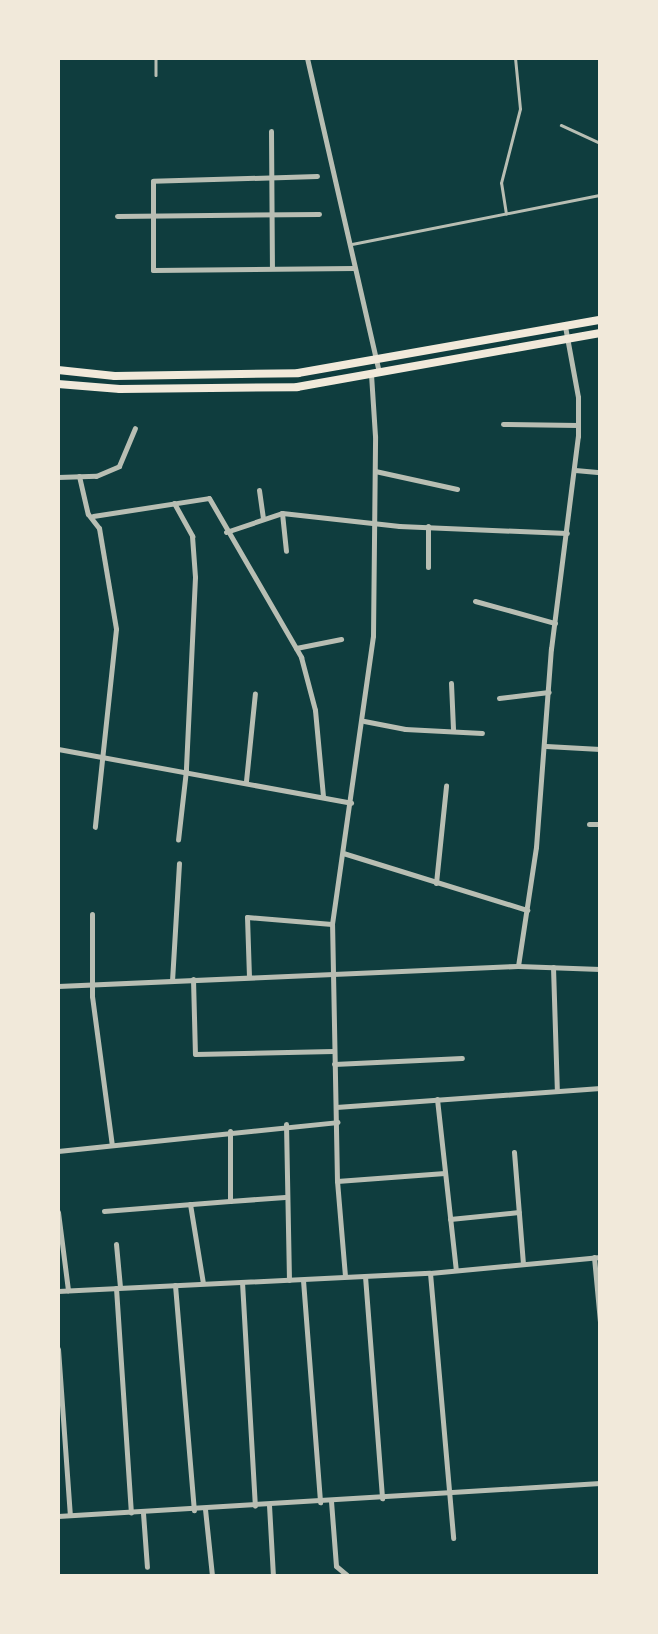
<!DOCTYPE html>
<style>
body{margin:0}
#map{position:relative;width:658px;height:1634px;overflow:hidden;background:#0f3d3e;font-family:"Titillium Web",sans-serif}
div>[style]{position:absolute}
[style*='--x']{left:calc(var(--x)*1px);top:calc(var(--y)*1px);width:calc(var(--w)*1px);rotate:calc(var(--a)*1deg)}
.service>*{height:2.5px;margin:-1.25px;padding:0 1.25px;transform-origin:1.25px;border-radius:1.25px;background:#b8beb3}
.minor>*{height:5px;margin:-2.5px;padding:0 2.5px;transform-origin:2.5px;border-radius:2.5px;background:#b8beb3}
.secondary>*{height:8px;margin:-4px;padding:0 4px;transform-origin:4px;border-radius:4px;background:#f1e9da}
span{translate:-50% -50%;white-space:nowrap;text-align:center;line-height:1.15;-webkit-text-stroke:7px #f1e9da;paint-order:stroke}
.frame{position:absolute;inset:0;border:60px solid #f1e9da;pointer-events:none}
</style>
<div id="map">
<div class="service">
<div style="--x:156;--y:58;--w:17;--a:90"></div>
<div style="--x:561;--y:125;--w:43;--a:24.8"></div>
<div style="--x:506;--y:214;--w:31;--a:-99"></div>
<div style="--x:501;--y:183;--w:76;--a:-75.6"></div>
<div style="--x:520;--y:109;--w:51;--a:-95.6"></div>
<div style="--x:352;--y:244;--w:253;--a:-11.2"></div>
</div>
<div class="minor">
<div style="--x:307;--y:58;--w:322;--a:77.1"></div>
<div style="--x:271;--y:131;--w:137;--a:89.6"></div>
<div style="--x:317;--y:176;--w:164;--a:178.3"></div>
<div style="--x:153;--y:181;--w:89;--a:90"></div>
<div style="--x:153;--y:270;--w:201;--a:-0.6"></div>
<div style="--x:117;--y:216;--w:202;--a:-0.6"></div>
<div style="--x:503;--y:424;--w:75;--a:0.8"></div>
<div style="--x:575;--y:470;--w:25;--a:5"></div>
<div style="--x:375;--y:471;--w:84;--a:12.4"></div>
<div style="--x:79;--y:476;--w:39;--a:77"></div>
<div style="--x:88;--y:514;--w:18;--a:52"></div>
<div style="--x:99;--y:528;--w:102;--a:80.4"></div>
<div style="--x:116;--y:629;--w:199;--a:96.1"></div>
<div style="--x:58;--y:477;--w:38;--a:-2"></div>
<div style="--x:96;--y:476;--w:25;--a:-23"></div>
<div style="--x:119;--y:466;--w:41;--a:-67.2"></div>
<div style="--x:259;--y:490;--w:29;--a:82"></div>
<div style="--x:174;--y:503;--w:38;--a:61"></div>
<div style="--x:192;--y:536;--w:41;--a:85.8"></div>
<div style="--x:195;--y:577;--w:193;--a:92.7"></div>
<div style="--x:186;--y:770;--w:70;--a:96.5"></div>
<div style="--x:282;--y:513;--w:38;--a:84"></div>
<div style="--x:93;--y:516;--w:117;--a:-8.8"></div>
<div style="--x:209;--y:498;--w:184;--a:59.9"></div>
<div style="--x:301;--y:657;--w:55;--a:75.2"></div>
<div style="--x:315;--y:710;--w:86;--a:84.7"></div>
<div style="--x:226;--y:532;--w:59;--a:-18.7"></div>
<div style="--x:282;--y:513;--w:118;--a:6.3"></div>
<div style="--x:399;--y:526;--w:168;--a:2.4"></div>
<div style="--x:428;--y:567;--w:41;--a:-90"></div>
<div style="--x:475;--y:601;--w:83;--a:15.4"></div>
<div style="--x:296;--y:648;--w:46;--a:-11.3"></div>
<div style="--x:451;--y:683;--w:46;--a:87.5"></div>
<div style="--x:499;--y:698;--w:50;--a:-6.8"></div>
<div style="--x:364;--y:721;--w:42;--a:11"></div>
<div style="--x:405;--y:729;--w:77;--a:3"></div>
<div style="--x:546;--y:746;--w:54;--a:3.2"></div>
<div style="--x:58;--y:749;--w:298;--a:10.4"></div>
<div style="--x:246;--y:781;--w:88;--a:-84.2"></div>
<div style="--x:589;--y:824;--w:11;--a:0"></div>
<div style="--x:343;--y:853;--w:193;--a:17.2"></div>
<div style="--x:436;--y:883;--w:98;--a:-84.1"></div>
<div style="--x:92;--y:914;--w:82;--a:90"></div>
<div style="--x:92;--y:996;--w:150;--a:82.4"></div>
<div style="--x:518;--y:966;--w:120;--a:-81.4"></div>
<div style="--x:536;--y:847;--w:199;--a:-85.7"></div>
<div style="--x:551;--y:649;--w:215;--a:-82.8"></div>
<div style="--x:578;--y:436;--w:39;--a:-90"></div>
<div style="--x:578;--y:397;--w:72;--a:-100.4"></div>
<div style="--x:553;--y:967;--w:124;--a:88.2"></div>
<div style="--x:249;--y:977;--w:60;--a:-91.9"></div>
<div style="--x:247;--y:917;--w:85;--a:4.7"></div>
<div style="--x:193;--y:979;--w:75;--a:88.5"></div>
<div style="--x:195;--y:1054;--w:138;--a:-1.2"></div>
<div style="--x:172;--y:981;--w:118;--a:-86.6"></div>
<div style="--x:58;--y:986;--w:460;--a:-2.5"></div>
<div style="--x:518;--y:966;--w:82;--a:2.1"></div>
<div style="--x:334;--y:1064;--w:128;--a:-2.7"></div>
<div style="--x:437;--y:1099;--w:172;--a:83.7"></div>
<div style="--x:336;--y:1107;--w:265;--a:-4.1"></div>
<div style="--x:286;--y:1124;--w:156;--a:88.9"></div>
<div style="--x:230;--y:1131;--w:70;--a:90"></div>
<div style="--x:230;--y:1201;--w:55;--a:-4.2"></div>
<div style="--x:58;--y:1151;--w:281;--a:-5.9"></div>
<div style="--x:514;--y:1152;--w:112;--a:85.4"></div>
<div style="--x:337;--y:1181;--w:108;--a:-4.2"></div>
<div style="--x:190;--y:1204;--w:80;--a:80.7"></div>
<div style="--x:104;--y:1211;--w:126;--a:-4.5"></div>
<div style="--x:58;--y:1212;--w:79;--a:82.7"></div>
<div style="--x:450;--y:1219;--w:69;--a:-5.8"></div>
<div style="--x:116;--y:1244;--w:43;--a:84.7"></div>
<div style="--x:594;--y:1257;--w:65;--a:84.7"></div>
<div style="--x:430;--y:1273;--w:266;--a:85"></div>
<div style="--x:345;--y:1276;--w:95;--a:-94.8"></div>
<div style="--x:337;--y:1181;--w:257;--a:-91.1"></div>
<div style="--x:332;--y:924;--w:291;--a:-81.9"></div>
<div style="--x:373;--y:636;--w:200;--a:-89.4"></div>
<div style="--x:375;--y:436;--w:62;--a:-93.7"></div>
<div style="--x:365;--y:1276;--w:223;--a:85.6"></div>
<div style="--x:303;--y:1280;--w:223;--a:85.6"></div>
<div style="--x:242;--y:1282;--w:224;--a:86.7"></div>
<div style="--x:175;--y:1285;--w:226;--a:85.2"></div>
<div style="--x:116;--y:1288;--w:225;--a:86.2"></div>
<div style="--x:58;--y:1291;--w:372;--a:-2.8"></div>
<div style="--x:430;--y:1273;--w:171;--a:-5.4"></div>
<div style="--x:58;--y:1349;--w:166;--a:85.9"></div>
<div style="--x:331;--y:1501;--w:65;--a:85.6"></div>
<div style="--x:336;--y:1566;--w:16;--a:40"></div>
<div style="--x:269;--y:1505;--w:71;--a:86.8"></div>
<div style="--x:205;--y:1509;--w:67;--a:84"></div>
<div style="--x:143;--y:1513;--w:54;--a:85.8"></div>
<div style="--x:58;--y:1516;--w:543;--a:-3.48"></div>
</div>
<div class="secondary">
<div style="--x:58;--y:370;--w:57;--a:6"></div>
<div style="--x:115;--y:376;--w:183;--a:-0.9"></div>
<div style="--x:298;--y:373;--w:307;--a:-10"></div>
<div style="--x:58;--y:384;--w:62;--a:4.6"></div>
<div style="--x:120;--y:389;--w:177;--a:-0.6"></div>
<div style="--x:297;--y:387;--w:308;--a:-10.1"></div>
</div>
<div class="frame"></div>
</div>
